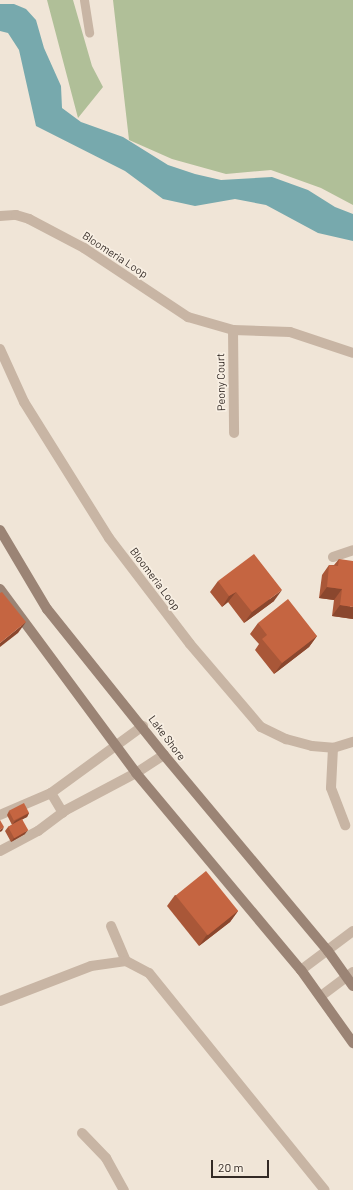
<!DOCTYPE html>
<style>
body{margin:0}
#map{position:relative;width:353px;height:1190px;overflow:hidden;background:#f0e5d7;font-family:Barlow,sans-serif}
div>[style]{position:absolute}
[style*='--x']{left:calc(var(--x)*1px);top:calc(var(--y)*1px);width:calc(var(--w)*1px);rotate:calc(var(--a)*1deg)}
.green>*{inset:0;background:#b0bf98}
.water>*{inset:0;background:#77a9ad}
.lane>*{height:9px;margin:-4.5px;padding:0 4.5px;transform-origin:4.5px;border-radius:4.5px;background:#c8b5a4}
.street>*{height:10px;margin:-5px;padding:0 5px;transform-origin:5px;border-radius:5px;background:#c8b5a4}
.secondary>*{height:10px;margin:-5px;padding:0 5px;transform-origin:5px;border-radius:5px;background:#9b8475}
.wall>*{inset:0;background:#a95738}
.shaded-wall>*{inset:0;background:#8a472e}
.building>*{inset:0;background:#c56541;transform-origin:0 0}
span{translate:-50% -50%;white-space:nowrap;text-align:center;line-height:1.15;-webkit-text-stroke:3.5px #f8efe3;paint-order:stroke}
.street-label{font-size:11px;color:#332a25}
.scale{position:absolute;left:211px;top:1160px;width:58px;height:18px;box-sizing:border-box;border:2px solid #332a25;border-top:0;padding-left:5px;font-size:12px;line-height:14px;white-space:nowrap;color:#332a25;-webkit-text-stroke:3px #f8efe3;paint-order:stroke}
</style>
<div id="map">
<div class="green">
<div style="clip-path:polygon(47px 0,73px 0,92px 66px,103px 87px,78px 118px)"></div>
<div style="clip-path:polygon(113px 0,353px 0,353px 205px,321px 188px,271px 170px,226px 174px,172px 159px,129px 140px)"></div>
</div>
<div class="water">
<div style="clip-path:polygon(0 4px,14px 4px,26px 9px,36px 20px,44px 48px,61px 86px,62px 108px,81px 122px,123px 137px,168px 165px,195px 174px,221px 180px,272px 177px,308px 190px,335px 207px,353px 214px,353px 241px,318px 233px,266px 205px,235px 199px,195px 206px,163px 199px,125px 171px,36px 126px,19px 50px,8px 33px,0 31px)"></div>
</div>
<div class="lane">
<div style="--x:84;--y:0;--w:33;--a:81"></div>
</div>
<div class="street">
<div style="--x:0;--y:216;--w:16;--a:-4"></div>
<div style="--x:16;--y:215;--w:14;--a:17"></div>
<div style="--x:29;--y:219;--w:62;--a:27.8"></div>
<div style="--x:84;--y:248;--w:125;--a:33.6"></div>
<div style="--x:188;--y:317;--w:47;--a:16.1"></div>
<div style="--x:233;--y:330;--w:57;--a:2"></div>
<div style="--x:290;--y:332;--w:66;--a:18.4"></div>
<div style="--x:233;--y:330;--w:103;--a:89.4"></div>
<div style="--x:0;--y:349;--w:58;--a:65.6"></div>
<div style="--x:24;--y:402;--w:160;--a:58"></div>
<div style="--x:109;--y:538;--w:133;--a:52.6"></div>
<div style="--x:190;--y:644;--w:109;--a:49.5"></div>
<div style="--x:261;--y:727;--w:28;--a:26"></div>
<div style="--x:286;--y:739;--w:27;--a:15"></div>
<div style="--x:312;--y:746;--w:21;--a:5"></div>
<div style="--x:333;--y:748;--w:21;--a:-17"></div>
<div style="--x:333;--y:557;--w:21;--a:-19"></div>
<div style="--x:333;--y:748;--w:40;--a:92.9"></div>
<div style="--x:331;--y:788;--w:40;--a:69"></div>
<div style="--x:51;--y:793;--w:23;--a:59"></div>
<div style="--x:0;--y:815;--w:56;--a:-23.3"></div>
<div style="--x:51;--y:793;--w:114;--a:-36.1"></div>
<div style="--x:0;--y:851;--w:43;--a:-27.8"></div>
<div style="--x:38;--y:831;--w:35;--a:-37"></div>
<div style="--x:66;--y:810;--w:79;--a:-27.9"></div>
<div style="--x:136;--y:773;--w:33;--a:-33"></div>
<div style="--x:111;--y:926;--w:38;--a:67"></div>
<div style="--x:301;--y:970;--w:65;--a:-36.9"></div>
<div style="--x:321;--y:996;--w:40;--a:-37"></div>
<div style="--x:0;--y:1001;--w:97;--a:-21"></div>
<div style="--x:91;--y:966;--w:35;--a:-8"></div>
<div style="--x:126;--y:961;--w:26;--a:28"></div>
<div style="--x:149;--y:973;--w:279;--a:51"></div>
<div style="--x:82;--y:1133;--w:35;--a:46"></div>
<div style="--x:106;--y:1158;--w:37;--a:61"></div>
</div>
<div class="secondary">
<div style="--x:0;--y:530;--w:92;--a:59.3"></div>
<div style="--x:47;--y:609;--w:187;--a:51.3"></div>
<div style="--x:164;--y:755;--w:256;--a:50.1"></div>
<div style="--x:328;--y:951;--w:43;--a:54.5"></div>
<div style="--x:0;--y:589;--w:229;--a:53.5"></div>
<div style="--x:136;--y:773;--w:257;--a:50.1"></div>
<div style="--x:301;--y:970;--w:90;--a:54.5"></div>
</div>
<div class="wall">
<div style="clip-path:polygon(339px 559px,353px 619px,332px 616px,334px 600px,319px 598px,322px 575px,329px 565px,334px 565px)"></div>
<div style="clip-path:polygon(218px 581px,274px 601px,244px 623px,228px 602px,222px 607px,210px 592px)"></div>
<div style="clip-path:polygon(258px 623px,317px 636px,309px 647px,274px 674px,255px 650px,259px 644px,250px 634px)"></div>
<div style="clip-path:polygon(9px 811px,29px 813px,27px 817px,22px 819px,25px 834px,11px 842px,5px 831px,8px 827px,12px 825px,7px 815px)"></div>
<div style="clip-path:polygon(175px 895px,238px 911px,230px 922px,199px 946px,167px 906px)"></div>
</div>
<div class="shaded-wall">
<div style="clip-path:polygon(327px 587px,342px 589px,334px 600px,319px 598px)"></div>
<div style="clip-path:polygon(282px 590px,274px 601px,244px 623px,252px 612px)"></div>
<div style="clip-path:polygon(236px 592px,228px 602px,222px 607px,229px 596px)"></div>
<div style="clip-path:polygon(340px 605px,353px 607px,353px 619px,332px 616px)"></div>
<div style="clip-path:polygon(26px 622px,18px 633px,0 647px,0 643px)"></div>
<div style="clip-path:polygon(317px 636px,309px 647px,274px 674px,282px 663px)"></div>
<div style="clip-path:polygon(29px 813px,27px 817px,12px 825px,15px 821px)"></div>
<div style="clip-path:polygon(4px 827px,2px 831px,0 832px,0 830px)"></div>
<div style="clip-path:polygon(28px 830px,25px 834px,11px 842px,14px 838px)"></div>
<div style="clip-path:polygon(238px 911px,230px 922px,199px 946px,206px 936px)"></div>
</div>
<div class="building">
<div style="clip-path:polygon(254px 554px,282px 590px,252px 612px,236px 592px,229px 596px,218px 581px)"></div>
<div style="clip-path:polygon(339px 559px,353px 561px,353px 607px,340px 605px,342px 589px,327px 587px,329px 565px,338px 566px)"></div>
<div style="clip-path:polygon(2px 592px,26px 622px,0 643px,0 593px)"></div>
<div style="clip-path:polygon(288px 599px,317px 636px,282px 663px,262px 639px,267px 635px,258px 623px)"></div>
<div style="left:24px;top:803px;width:11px;height:17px;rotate:63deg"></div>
<div style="left:22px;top:819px;width:13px;height:16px;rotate:61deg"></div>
<div style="clip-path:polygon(0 820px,4px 827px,0 830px)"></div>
<div style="left:206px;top:871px;width:51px;height:39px;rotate:51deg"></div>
</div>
<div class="street-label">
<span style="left:115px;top:255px;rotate:33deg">Bloomeria Loop</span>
<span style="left:221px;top:382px;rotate:-91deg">Peony Court</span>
<span style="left:155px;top:579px;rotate:53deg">Bloomeria Loop</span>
<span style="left:167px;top:738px;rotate:53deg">Lake Shore</span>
</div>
<div class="scale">20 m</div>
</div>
